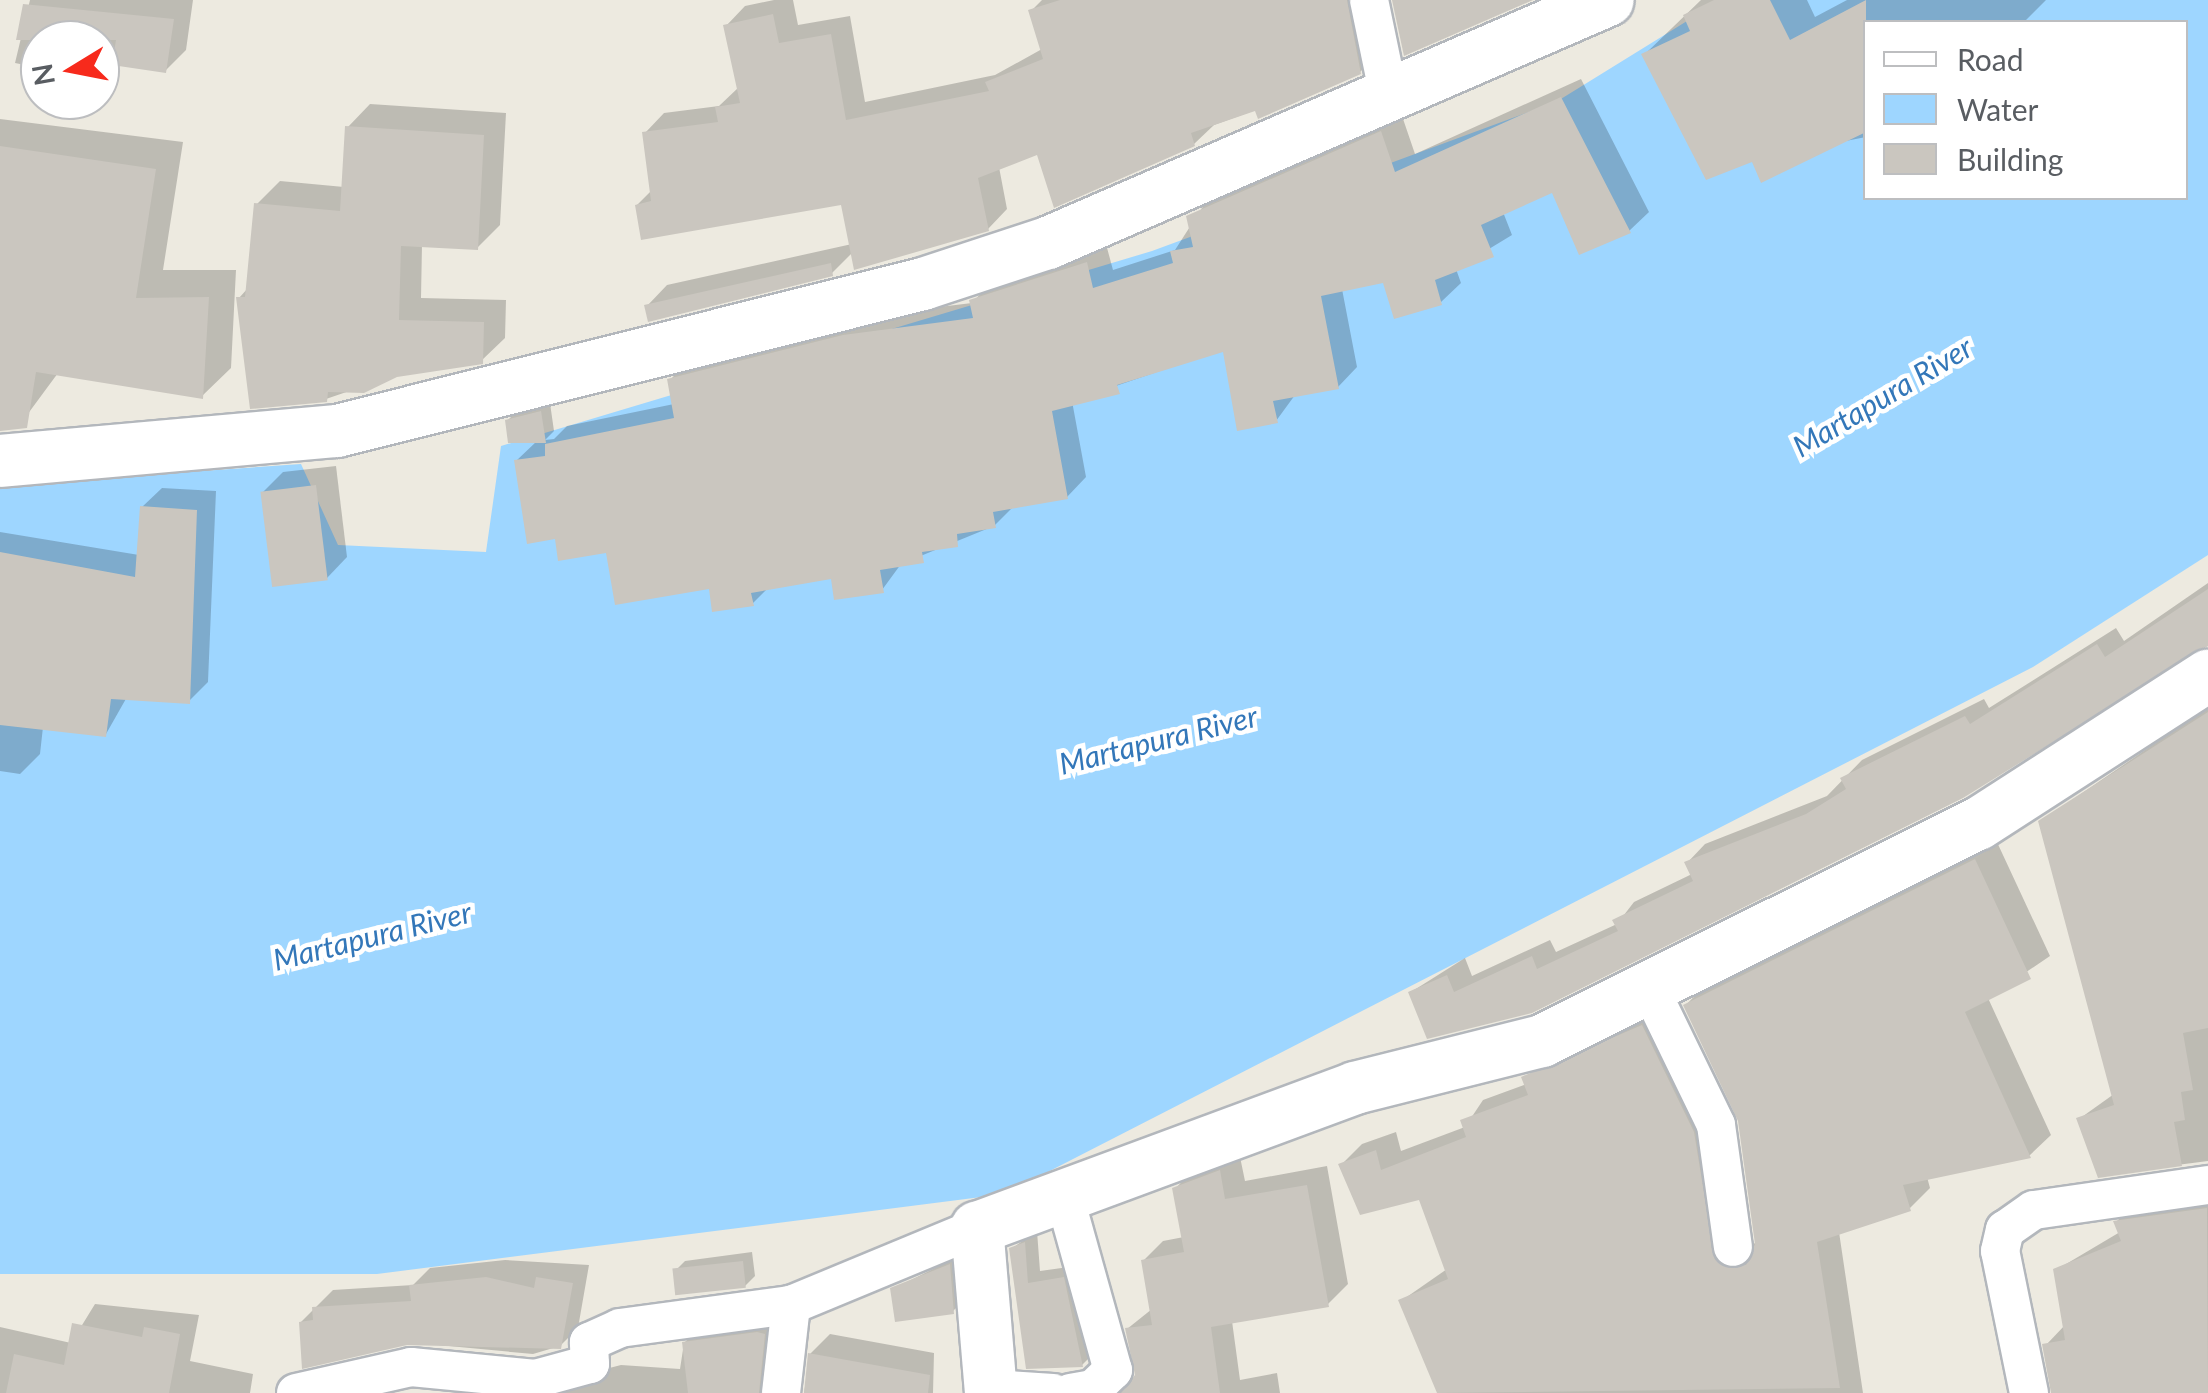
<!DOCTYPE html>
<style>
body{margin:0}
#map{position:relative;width:2208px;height:1393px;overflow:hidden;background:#edeae0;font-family:Lato,sans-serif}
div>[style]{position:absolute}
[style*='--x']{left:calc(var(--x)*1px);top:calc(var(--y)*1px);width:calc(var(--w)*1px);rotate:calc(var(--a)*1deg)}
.water>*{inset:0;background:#9ed6ff}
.shadow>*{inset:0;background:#0003}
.building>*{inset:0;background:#cac6bf;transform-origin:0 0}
.roads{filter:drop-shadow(2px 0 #b3b7bc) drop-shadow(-2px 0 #b3b7bc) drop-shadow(0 2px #b3b7bc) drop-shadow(0 -2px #b3b7bc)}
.street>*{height:38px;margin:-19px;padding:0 19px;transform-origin:19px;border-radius:19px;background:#fff}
.secondary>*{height:52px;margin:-26px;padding:0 26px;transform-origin:26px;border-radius:26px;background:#fff}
span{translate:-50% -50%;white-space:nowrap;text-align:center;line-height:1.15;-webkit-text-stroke:9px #fff;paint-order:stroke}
.water-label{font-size:30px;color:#3377b9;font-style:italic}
.legend{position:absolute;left:1863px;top:20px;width:325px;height:180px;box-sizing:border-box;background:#fff;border:2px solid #bdbec0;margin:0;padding:12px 18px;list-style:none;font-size:30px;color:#595d62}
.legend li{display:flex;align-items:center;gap:20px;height:50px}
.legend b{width:50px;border:2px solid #bdbec0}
.north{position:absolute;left:20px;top:20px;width:100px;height:100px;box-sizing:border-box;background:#fff;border:2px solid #bdbec0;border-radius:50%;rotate:260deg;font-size:28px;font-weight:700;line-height:40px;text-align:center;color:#595d62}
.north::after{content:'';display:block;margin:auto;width:35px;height:45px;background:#f72a1c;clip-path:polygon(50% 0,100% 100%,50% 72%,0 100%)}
</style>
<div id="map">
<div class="water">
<div style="clip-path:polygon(evenodd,1721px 0,2208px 0,2208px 555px,2033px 667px,1005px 1194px,377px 1274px,0 1274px,0 485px,301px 464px,338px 545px,486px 552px,501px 446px,1152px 251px,1556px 102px,1721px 0,1866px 22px,2186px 22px,2186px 198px,1866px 198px,1866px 22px)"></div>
</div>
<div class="shadow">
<div style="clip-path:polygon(30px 0,193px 0,186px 50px,165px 71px,100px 61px,100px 40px,40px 40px,40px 68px,15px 63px)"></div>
<div style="clip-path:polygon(774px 0,793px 0,798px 25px,850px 16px,865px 102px,995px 75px,1042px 49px,1031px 11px,1042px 0,1369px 0,1380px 52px,1360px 72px,1214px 125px,1194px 144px,1038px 152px,999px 167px,1007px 209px,988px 229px,853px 252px,832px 273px,647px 306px,667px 285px,852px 244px,843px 202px,637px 205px,652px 190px,645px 133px,664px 113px,719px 106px,739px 87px,726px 26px,745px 6px)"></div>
<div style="clip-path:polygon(1701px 0,1807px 0,1815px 17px,1847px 0,2046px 0,2024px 22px,1866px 22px,1866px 137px,1753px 159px,1644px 55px)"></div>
<div style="clip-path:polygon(1581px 79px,1649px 212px,1629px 231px,1553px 189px,1503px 212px,1512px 235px,1456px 269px,1461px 283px,1441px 302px,1385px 280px,1342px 289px,1357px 367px,1338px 387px,1295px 395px,1276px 421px,1224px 349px,1072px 401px,1086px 477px,1067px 497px,1014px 506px,994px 526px,901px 564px,882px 590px,833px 576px,768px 588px,752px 604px,557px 536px,516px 461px,537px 441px,507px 421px,517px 411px,550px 403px,554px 431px,545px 440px,554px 439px,567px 426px,674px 404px,670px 380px,689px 360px,865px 316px,972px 303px,992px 281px,1106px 244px,1113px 270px,1175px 250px,1209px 197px,1401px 113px,1415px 154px)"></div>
<div style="clip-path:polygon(370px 104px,506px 113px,500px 225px,477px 248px,422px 245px,421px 298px,506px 300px,505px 338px,481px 361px,396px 375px,326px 399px,239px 298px,248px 288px,257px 204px,280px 181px,344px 187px,347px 128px)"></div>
<div style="clip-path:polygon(0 119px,183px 142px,163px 270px,236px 270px,231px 368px,202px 396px,58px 373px,27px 415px,0 411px)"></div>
<div style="clip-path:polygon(336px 466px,347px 557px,327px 578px,262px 493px,283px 472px)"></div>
<div style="clip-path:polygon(162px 488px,216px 491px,208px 682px,189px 701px,127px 697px,106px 734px,43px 727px,40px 754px,20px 774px,0 771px,0 532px,139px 555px,142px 507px)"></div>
<div style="clip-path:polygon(2208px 583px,2208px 644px,1531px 1010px,1411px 992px,1465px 958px,1472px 976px,1550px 940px,1556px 952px,1617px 924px,1634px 902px,1692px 874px,1687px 863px,1705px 844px,1827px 796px,1862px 760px,1984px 699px,1989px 708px,2116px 628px,2124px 641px)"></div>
<div style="clip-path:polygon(2208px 707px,2208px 1161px,2099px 1175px,2079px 1119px,2114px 1094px,2040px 822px)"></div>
<div style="clip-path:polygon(1996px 840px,2050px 956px,1988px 998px,2051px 1135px,2030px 1155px,1927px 1177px,1930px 1188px,1909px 1209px,1839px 1232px,1863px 1393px,1438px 1393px,1401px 1301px,1447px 1269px,1420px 1197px,1341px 1165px,1362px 1144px,1396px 1132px,1401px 1151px,1465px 1127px,1483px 1100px,1527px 1084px,1545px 1057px,1663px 1006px,1735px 1240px,1758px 1244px,1741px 1121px,1686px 1005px,1706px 984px)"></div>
<div style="clip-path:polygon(1239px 1152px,1245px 1181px,1327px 1166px,1348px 1284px,1328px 1304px,1232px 1321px,1240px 1380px,1277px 1373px,1280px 1393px,1082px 1393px,1119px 1392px,1137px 1376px,1127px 1329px,1152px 1309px,1143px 1261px,1163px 1241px,1184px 1237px,1175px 1189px,1195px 1168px)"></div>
<div style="clip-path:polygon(2208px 1193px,2208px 1393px,2054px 1393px,2046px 1345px,2065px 1325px,2056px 1270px,2120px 1232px,2116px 1222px,2134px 1204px)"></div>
<div style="clip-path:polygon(1037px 1231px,1040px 1271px,1076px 1266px,1094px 1353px,1081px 1366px,1028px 1366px,1011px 1249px)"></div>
<div style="clip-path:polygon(752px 1252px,755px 1276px,745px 1286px,675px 1271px,685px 1261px)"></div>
<div style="clip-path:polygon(959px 1256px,963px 1301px,953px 1311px,893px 1289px)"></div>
<div style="clip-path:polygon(505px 1260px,589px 1265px,578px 1328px,560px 1346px,533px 1354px,406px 1342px,301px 1322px,333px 1290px,413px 1285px,430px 1268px)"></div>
<div style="clip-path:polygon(95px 1304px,199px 1315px,190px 1361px,253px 1374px,250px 1393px,0 1393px,0 1327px,71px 1343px)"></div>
<div style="clip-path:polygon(778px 1313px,794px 1393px,469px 1393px,486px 1376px,555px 1382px,621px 1365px,680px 1369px,684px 1343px,704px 1323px)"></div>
<div style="clip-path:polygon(830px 1334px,934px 1353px,933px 1393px,991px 1393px,804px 1393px,810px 1354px)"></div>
</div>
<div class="building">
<div style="clip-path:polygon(1060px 0,1347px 0,1361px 74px,1258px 119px,1255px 111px,1191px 133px,1195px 146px,1054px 208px,1037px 155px,978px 178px,989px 231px,854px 270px,841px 205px,641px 240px,635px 205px,651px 201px,642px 132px,718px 122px,715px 107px,740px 103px,723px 25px,773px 14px,779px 43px,831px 34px,846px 120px,989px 91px,985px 82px,1043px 59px,1028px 10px)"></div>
<div style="clip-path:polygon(1392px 0,1533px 0,1404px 56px)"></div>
<div style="clip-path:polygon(1714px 0,1770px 0,1790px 40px,1866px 0,1866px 132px,1761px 183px,1752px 162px,1706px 180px,1641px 54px,1690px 31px,1683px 15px)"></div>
<div style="clip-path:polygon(23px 4px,174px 19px,166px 73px,112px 65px,116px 40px,16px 40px)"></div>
<div style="clip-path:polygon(1561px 97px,1631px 233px,1579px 255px,1552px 193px,1481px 225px,1494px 257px,1435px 280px,1442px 305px,1394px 319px,1383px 283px,1321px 296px,1339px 389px,1273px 401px,1278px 423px,1237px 431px,1223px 352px,1117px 385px,1120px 394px,1052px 411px,1068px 499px,993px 512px,996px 528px,957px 534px,958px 547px,922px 552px,924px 563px,880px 570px,884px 593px,834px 600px,831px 579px,751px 593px,754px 606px,712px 612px,709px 589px,615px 605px,606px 553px,558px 561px,555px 539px,527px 544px,514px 460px,545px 456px,545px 444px,674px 418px,667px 379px,843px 335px,973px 318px,969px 300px,1087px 262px,1093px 288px,1173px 263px,1170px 251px,1193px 247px,1186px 216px,1381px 131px,1395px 172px)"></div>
<div style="clip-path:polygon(345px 126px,484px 135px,478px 250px,401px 246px,399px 320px,484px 322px,483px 364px,397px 377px,364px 393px,328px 392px,327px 402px,250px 409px,236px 297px,245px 297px,254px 203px,340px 211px)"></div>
<div style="clip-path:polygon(0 146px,156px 169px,136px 298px,209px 297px,203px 399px,36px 372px,27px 428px,0 431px)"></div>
<div style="clip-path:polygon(831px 263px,833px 276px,648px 322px,644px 305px)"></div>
<div style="clip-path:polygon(541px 411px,546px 443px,508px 443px,505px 420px)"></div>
<div style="left:316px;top:485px;width:96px;height:56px;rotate:83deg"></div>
<div style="clip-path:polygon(140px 506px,197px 510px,190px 704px,111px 699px,106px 737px,0 725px,0 552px,135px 577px)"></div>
<div style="clip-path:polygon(2208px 589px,2208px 646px,1963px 798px,1532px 1013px,1427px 1039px,1408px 992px,1447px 975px,1454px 992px,1532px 956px,1537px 969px,1618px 931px,1612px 920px,1693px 881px,1684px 862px,1806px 814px,1846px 789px,1840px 778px,1965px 716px,1970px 724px,2097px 644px,2105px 657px)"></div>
<div style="clip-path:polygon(2208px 712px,2208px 1028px,2183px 1033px,2193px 1090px,2181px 1092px,2185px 1120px,2174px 1122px,2182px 1166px,2098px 1178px,2076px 1118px,2114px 1105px,2038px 821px)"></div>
<div style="clip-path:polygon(1975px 859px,2031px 979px,1965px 1012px,2031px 1158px,1903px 1185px,1911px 1211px,1817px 1242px,1840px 1388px,1437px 1393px,1398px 1300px,1448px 1279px,1419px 1200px,1360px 1215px,1338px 1164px,1376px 1150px,1381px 1170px,1466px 1137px,1460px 1120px,1528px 1095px,1521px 1077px,1642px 1025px,1694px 1132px,1715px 1260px,1746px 1265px,1755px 1244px,1738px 1121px,1683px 1005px)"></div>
<div style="clip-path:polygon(1220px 1170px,1225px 1199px,1307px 1185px,1329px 1307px,1211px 1327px,1220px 1393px,1121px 1393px,1135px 1375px,1125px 1328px,1152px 1325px,1141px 1260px,1184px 1252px,1172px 1188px)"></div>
<div style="clip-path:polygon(2207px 1208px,2208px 1393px,2051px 1393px,2042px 1344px,2065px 1340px,2053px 1269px,2121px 1241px,2113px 1221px)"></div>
<div style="clip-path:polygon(1025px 1242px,1028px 1283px,1064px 1277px,1083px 1367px,1026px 1369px,1009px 1248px)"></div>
<div style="left:743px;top:1261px;width:27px;height:71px;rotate:84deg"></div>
<div style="clip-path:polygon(950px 1264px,954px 1314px,895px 1322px,890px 1288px)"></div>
<div style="clip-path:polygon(486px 1277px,534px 1288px,536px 1277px,573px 1283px,561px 1349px,407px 1345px,302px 1369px,299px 1322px,313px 1320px,312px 1307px,411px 1301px,409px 1285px)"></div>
<div style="clip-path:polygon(72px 1323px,142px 1337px,144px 1327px,180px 1334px,169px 1393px,6px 1393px,14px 1354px,64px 1365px)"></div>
<div style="clip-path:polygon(757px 1332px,765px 1334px,759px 1393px,688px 1393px,682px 1342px)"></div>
<div style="clip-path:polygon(808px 1353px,930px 1375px,928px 1393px,804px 1393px)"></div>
</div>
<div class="roads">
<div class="street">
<div style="--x:1369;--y:0;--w:103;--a:78.3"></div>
<div style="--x:1651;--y:991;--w:149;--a:64.1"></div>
<div style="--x:1716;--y:1125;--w:123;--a:82.1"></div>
<div style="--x:1064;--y:1195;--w:182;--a:74.4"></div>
<div style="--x:1113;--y:1370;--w:28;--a:136"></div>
<div style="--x:1093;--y:1389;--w:23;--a:170"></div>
<div style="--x:991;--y:1389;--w:62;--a:3.7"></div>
<div style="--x:296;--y:1393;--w:118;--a:-12.7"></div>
<div style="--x:411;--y:1367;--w:125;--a:5.5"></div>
<div style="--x:535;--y:1379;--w:57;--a:-15.3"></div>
<div style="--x:590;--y:1364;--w:22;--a:-93"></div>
<div style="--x:589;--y:1342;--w:34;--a:-24"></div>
<div style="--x:620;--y:1328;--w:173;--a:-7.7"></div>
<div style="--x:791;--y:1305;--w:201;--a:-22.5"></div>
<div style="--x:781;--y:1393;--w:89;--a:-83.5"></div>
<div style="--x:2029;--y:1393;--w:145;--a:-101.5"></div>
<div style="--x:2000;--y:1251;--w:22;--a:-77"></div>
<div style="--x:2005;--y:1230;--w:35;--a:-35"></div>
<div style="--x:2034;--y:1210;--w:176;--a:-8.2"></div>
</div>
<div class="secondary">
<div style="--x:0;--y:461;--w:338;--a:-5.1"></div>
<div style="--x:337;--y:431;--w:604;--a:-14.08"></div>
<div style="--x:923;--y:284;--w:132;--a:-18.2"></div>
<div style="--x:1048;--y:243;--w:610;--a:-23.46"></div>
<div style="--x:991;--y:1393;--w:166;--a:-94.8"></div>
<div style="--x:977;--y:1228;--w:403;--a:-20.3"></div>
<div style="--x:1355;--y:1088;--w:193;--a:-14.1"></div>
<div style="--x:1542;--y:1041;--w:487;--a:-26.5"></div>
<div style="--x:1978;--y:824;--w:274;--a:-32.8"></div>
</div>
</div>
<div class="water-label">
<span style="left:1882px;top:396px;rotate:-31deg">Martapura River</span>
<span style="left:1158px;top:739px;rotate:-14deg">Martapura River</span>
<span style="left:372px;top:935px;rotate:-14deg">Martapura River</span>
</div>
<ul class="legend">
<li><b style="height:12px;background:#fff"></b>Road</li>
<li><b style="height:28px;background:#9ed6ff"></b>Water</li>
<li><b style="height:28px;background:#cac6bf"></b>Building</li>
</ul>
<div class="north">N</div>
</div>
